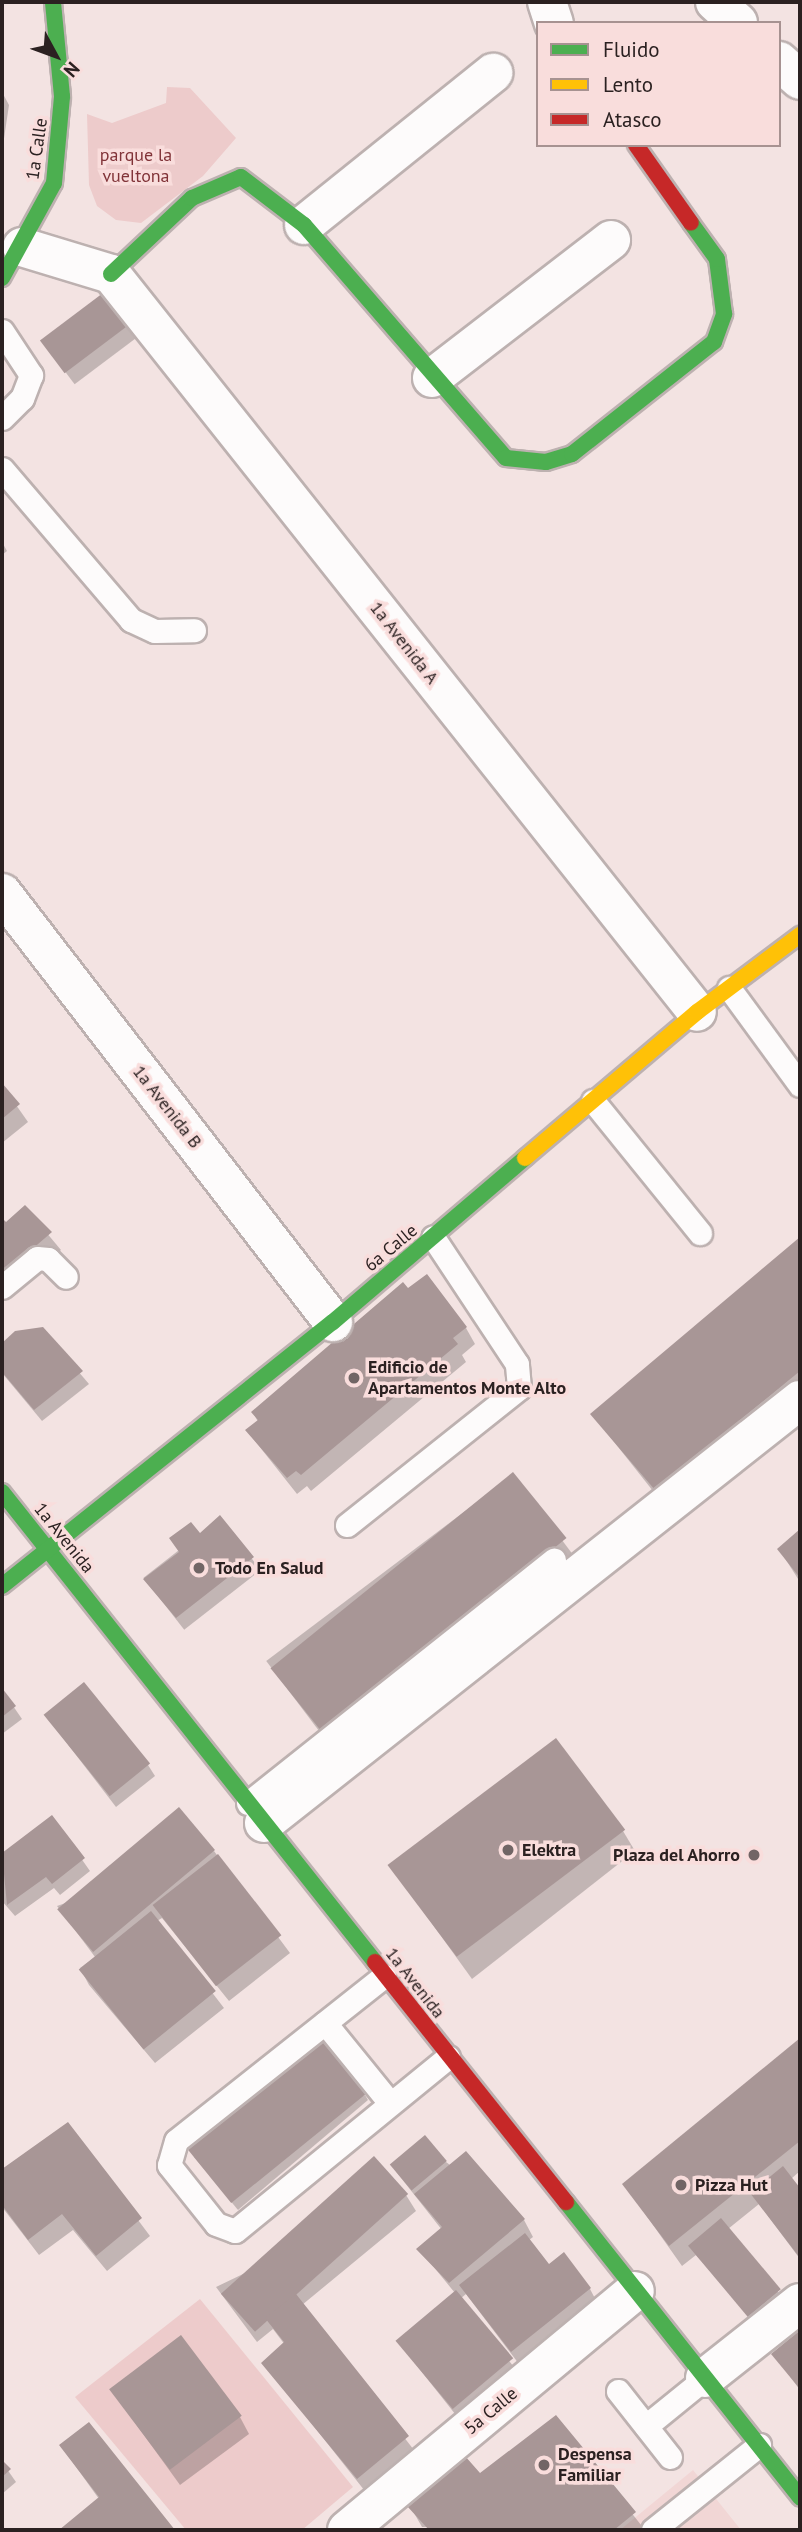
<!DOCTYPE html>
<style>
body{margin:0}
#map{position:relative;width:802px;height:2532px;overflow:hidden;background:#f3e3e2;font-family:"PT Sans",sans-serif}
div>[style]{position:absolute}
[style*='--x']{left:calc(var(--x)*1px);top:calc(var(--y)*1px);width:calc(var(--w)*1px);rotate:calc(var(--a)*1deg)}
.built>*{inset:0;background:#f1d6d5}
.green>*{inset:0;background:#edcbcb}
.shadow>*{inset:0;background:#0003;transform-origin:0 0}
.building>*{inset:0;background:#a89696;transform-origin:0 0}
.roads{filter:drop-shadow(2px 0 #bdb1b0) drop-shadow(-2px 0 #bdb1b0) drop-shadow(0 2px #bdb1b0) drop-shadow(0 -2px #bdb1b0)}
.lane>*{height:23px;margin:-11.5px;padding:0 11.5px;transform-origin:11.5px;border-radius:11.5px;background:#fdfbfb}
.street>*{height:38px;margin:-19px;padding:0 19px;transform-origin:19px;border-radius:19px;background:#fdfbfb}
.fast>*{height:16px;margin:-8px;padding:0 8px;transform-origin:8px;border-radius:8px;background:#4caf50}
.slow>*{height:16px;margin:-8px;padding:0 8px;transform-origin:8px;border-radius:8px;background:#ffc107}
.jam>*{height:16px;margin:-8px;padding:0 8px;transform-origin:8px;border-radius:8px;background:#c62828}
.dots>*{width:19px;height:19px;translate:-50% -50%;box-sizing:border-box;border:4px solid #f9dddc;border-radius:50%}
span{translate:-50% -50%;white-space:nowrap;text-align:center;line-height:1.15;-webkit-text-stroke:7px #f9dddc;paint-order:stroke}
.street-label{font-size:18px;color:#2b2121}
.park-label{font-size:18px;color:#813338}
.poi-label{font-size:18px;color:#2b2121;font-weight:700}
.left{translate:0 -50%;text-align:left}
.right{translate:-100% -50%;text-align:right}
.frame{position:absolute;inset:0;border:4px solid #2b2121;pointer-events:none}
.legend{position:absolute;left:536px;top:21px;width:245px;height:126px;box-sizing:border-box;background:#f9dddc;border:2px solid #a79291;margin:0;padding:9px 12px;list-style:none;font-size:21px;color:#2b2121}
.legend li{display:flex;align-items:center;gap:14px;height:35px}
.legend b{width:35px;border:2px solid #a79291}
.north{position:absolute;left:21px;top:21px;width:70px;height:70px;-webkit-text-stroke:5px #f9dddc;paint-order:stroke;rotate:131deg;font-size:19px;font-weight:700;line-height:28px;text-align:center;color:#2b2121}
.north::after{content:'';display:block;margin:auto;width:24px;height:32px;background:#2b2121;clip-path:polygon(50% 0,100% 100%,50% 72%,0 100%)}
</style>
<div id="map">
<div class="built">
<div style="clip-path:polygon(693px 2470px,741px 2530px,620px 2530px)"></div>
</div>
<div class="green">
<div style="clip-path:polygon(167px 87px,190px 88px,236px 138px,203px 176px,141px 223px,116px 220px,97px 206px,89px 185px,87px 114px,112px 123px,166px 103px)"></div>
<div style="clip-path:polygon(200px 2299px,353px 2487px,302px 2530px,186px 2530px,75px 2397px)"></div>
</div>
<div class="shadow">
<div style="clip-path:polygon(2px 92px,9px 105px,2px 152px)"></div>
<div style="left:106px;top:293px;width:54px;height:80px;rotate:53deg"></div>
<div style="clip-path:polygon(2px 542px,7px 551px,2px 555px)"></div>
<div style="clip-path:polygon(2px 1085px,28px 1122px,2px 1143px)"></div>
<div style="clip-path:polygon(25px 1207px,61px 1250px,9px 1293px,2px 1285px,2px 1221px,6px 1225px)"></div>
<div style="clip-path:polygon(800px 1240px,800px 1401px,668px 1510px,592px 1414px)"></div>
<div style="clip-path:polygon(408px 1290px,466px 1328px,475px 1344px,462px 1355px,466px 1362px,311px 1491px,307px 1486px,297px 1494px,247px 1431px,258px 1422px,253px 1412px)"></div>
<div style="clip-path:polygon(42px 1329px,89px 1384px,42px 1421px,2px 1373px,2px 1346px,16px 1333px)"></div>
<div style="left:513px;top:1475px;width:106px;height:309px;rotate:53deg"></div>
<div style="left:220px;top:1518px;width:66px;height:97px;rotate:52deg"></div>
<div style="clip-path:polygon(800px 1531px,800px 1582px,779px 1549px)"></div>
<div style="clip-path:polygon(2px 1690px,22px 1719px,2px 1734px)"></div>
<div style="clip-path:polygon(46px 1716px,148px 1765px,155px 1776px,116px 1807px)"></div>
<div style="clip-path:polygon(52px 1817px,90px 1871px,60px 1895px,54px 1888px,15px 1916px,2px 1901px,2px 1855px)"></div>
<div style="clip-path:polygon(623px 1831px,635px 1851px,472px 1979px,394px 1871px)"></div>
<div style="clip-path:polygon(214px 1851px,290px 1953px,229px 2001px,162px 1918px,157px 1921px,224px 2008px,155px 2063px,89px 1985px,80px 1968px,95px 1957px,57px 1906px)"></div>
<div style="clip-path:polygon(800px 2041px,800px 2171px,791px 2179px,800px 2190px,800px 2259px,759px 2204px,728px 2229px,786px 2302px,757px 2325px,696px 2255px,682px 2266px,624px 2184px)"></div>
<div style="clip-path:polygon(365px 2095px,368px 2100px,238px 2210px,194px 2157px)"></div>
<div style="clip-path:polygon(67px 2125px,150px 2236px,107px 2271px,73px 2230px,39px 2255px,2px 2207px,2px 2171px)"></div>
<div style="clip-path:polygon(446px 2162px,524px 2220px,533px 2237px,529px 2240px,548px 2266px,590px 2289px,599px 2306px,522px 2368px,466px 2294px,460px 2299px,521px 2376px,463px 2424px,398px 2342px,455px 2293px,419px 2249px,442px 2230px,394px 2169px)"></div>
<div style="clip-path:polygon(406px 2195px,416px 2211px,302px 2305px,417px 2454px,368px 2495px,264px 2363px,285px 2345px,273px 2329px,257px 2342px,216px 2287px)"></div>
<div style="clip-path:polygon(800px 2332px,800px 2390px,774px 2355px)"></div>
<div style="clip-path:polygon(112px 2391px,240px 2417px,249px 2434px,180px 2485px)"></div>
<div style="clip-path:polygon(556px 2417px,645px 2530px,422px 2527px,410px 2506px,480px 2476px)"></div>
<div style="clip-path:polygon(88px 2424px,172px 2530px,62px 2530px,99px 2499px,61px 2446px)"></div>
<div style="clip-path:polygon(2px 2462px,16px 2482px,2px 2494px)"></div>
</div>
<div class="building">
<div style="left:107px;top:290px;width:41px;height:84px;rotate:53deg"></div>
<div style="clip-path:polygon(2px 1083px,20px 1104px,2px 1119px)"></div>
<div style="clip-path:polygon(25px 1205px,52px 1232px,2px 1275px,2px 1218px,6px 1222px)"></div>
<div style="clip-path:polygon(800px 1237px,800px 1371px,655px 1490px,590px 1414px)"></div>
<div style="clip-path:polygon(427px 1274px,467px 1327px,453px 1338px,458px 1344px,301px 1475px,296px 1471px,287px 1478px,245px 1430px,258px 1420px,251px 1412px,403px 1282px,408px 1288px)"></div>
<div style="clip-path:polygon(43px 1327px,83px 1371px,34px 1410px,2px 1372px,2px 1343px,15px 1331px)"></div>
<div style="left:513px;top:1472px;width:85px;height:312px;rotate:51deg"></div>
<div style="clip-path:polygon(220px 1515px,254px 1557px,176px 1618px,143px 1579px,179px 1552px,169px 1538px,191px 1522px,200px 1533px)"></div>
<div style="clip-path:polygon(800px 1529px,800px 1578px,777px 1549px)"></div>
<div style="left:84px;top:1682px;width:105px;height:52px;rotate:51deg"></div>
<div style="clip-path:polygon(2px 1688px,16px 1706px,2px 1717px)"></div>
<div style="left:556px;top:1738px;width:115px;height:211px;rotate:53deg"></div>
<div style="left:179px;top:1807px;width:56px;height:159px;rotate:50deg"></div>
<div style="clip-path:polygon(52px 1815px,85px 1858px,52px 1884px,46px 1877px,7px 1905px,2px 1853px)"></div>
<div style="left:218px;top:1854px;width:103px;height:83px;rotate:52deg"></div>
<div style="left:151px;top:1911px;width:103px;height:93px;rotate:51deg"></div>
<div style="clip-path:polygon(800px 2038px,800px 2141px,669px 2246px,622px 2184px)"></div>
<div style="left:323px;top:2040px;width:69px;height:174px;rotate:51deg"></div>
<div style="clip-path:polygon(68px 2122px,142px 2218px,96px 2256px,62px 2214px,28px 2240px,2px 2205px,2px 2169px)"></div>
<div style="left:425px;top:2135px;width:34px;height:46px;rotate:50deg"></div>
<div style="clip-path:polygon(466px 2151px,525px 2219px,449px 2283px,416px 2249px,442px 2227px,414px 2194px)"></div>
<div style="left:374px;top:2156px;width:51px;height:206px;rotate:48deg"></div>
<div style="clip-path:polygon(783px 2166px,800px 2188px,800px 2258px,750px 2193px)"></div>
<div style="left:721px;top:2218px;width:93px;height:43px;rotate:50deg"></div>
<div style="clip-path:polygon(525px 2233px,549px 2264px,564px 2252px,591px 2288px,511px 2352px,459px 2285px)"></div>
<div style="left:456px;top:2290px;width:89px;height:79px;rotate:50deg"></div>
<div style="clip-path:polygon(296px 2294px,409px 2436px,357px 2479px,261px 2363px,284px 2342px,265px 2318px)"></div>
<div style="clip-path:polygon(800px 2330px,800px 2389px,771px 2354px)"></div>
<div style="left:181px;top:2335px;width:101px;height:90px;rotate:53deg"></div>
<div style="clip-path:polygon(556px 2415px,636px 2512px,614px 2530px,429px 2530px,407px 2506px,465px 2456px,480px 2473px)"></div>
<div style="clip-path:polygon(89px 2422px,175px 2530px,59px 2530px,99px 2497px,59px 2445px)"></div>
<div style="clip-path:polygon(2px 2460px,11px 2469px,2px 2477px)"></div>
</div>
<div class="roads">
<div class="lane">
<div style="--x:2;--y:331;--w:53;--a:56.6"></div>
<div style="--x:31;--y:375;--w:25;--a:111"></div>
<div style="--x:22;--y:398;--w:28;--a:135"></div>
<div style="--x:2;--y:469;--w:199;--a:49.5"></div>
<div style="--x:131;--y:620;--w:26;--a:25"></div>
<div style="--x:155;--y:631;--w:39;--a:-1"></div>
<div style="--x:729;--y:988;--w:120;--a:53.8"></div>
<div style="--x:593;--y:1101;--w:170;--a:51"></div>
<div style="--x:2;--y:1287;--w:45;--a:-39.6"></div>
<div style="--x:37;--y:1258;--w:11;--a:5"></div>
<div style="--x:48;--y:1259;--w:25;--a:45"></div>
<div style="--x:347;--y:1525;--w:220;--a:-38.5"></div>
<div style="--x:519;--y:1388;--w:24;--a:-95"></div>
<div style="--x:517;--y:1364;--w:152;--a:-123.5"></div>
<div style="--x:248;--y:1803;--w:391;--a:-38.5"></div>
<div style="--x:384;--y:1976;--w:265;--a:141.6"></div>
<div style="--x:176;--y:2141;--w:25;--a:106"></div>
<div style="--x:169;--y:2165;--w:75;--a:51.5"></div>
<div style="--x:216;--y:2224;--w:20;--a:20"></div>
<div style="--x:235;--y:2231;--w:275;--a:-39.2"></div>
<div style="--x:325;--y:2023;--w:103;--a:50.9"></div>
<div style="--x:618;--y:2391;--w:84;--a:51.8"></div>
<div style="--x:646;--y:2426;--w:76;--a:-39.1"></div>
<div style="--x:653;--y:2530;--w:136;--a:-38.7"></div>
</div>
<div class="street">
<div style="--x:547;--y:2;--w:22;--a:72"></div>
<div style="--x:715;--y:2;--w:31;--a:42"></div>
<div style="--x:779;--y:61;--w:28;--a:42"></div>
<div style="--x:304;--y:225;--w:243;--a:-38.8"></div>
<div style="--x:22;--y:247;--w:93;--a:16.9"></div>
<div style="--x:111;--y:274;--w:942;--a:51.55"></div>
<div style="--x:432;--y:378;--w:226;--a:-37.6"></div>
<div style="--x:2;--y:893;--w:542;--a:52.35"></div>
<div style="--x:264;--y:1823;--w:683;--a:-38.28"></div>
<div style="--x:705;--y:2378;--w:121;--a:-38.3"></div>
<div style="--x:347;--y:2530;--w:374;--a:-39.7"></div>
</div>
<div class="fast">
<div style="--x:111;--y:274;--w:111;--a:-43.2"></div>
<div style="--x:192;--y:198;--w:53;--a:-23.2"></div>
<div style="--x:241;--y:177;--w:79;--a:37.3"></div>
<div style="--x:304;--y:225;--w:308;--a:49.1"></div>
<div style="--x:506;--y:458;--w:40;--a:5.7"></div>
<div style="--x:546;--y:462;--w:27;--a:-17"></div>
<div style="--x:572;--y:454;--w:181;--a:-38.3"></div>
<div style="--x:714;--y:342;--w:30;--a:-70"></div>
<div style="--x:724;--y:314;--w:55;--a:-97.3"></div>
<div style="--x:717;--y:259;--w:44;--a:-125.8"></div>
<div style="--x:2;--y:278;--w:108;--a:-61.3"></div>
<div style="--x:54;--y:183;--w:87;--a:-84.7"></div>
<div style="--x:62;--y:96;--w:94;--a:-95.5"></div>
<div style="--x:2;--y:1492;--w:600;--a:51.56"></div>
<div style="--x:2;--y:1586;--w:423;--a:-38.6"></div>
<div style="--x:333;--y:1322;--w:253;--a:-40.5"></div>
<div style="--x:566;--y:2202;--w:377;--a:51.6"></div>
</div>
<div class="slow">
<div style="--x:525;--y:1158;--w:226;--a:-40.3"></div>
<div style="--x:697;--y:1012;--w:129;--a:-36.8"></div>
</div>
<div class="jam">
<div style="--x:636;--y:145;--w:95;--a:54.8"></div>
<div style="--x:375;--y:1962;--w:307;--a:51.5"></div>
</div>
</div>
<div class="dots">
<div style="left:354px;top:1378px;background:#716565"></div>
<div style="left:199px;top:1568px;background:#716565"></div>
<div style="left:508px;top:1850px;background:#716565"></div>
<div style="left:754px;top:1855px;background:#716565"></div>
<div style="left:681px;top:2185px;background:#716565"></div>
<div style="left:544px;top:2465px;background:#716565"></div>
</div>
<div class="street-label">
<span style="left:37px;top:149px;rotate:-82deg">1a Calle</span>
<span style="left:404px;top:643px;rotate:52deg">1a Avenida A</span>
<span style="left:167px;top:1107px;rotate:52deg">1a Avenida B</span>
<span style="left:391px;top:1248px;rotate:-40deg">6a Calle</span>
<span style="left:64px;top:1538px;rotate:51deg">1a Avenida</span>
<span style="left:415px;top:1983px;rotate:52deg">1a Avenida</span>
<span style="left:491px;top:2411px;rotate:-40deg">5a Calle</span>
</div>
<div class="park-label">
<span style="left:136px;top:166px">parque la<br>vueltona</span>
</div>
<div class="poi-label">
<span class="left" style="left:368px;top:1378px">Edificio de<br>Apartamentos Monte Alto</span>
<span class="left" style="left:215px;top:1568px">Todo En Salud</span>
<span class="left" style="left:522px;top:1850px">Elektra</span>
<span class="right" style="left:740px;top:1855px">Plaza del Ahorro</span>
<span class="left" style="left:695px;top:2185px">Pizza Hut</span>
<span class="left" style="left:558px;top:2465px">Despensa<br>Familiar</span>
</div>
<div class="frame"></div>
<ul class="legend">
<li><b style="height:9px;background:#4caf50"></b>Fluido</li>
<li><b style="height:9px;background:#ffc107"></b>Lento</li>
<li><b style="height:9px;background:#c62828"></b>Atasco</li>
</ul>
<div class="north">N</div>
</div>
